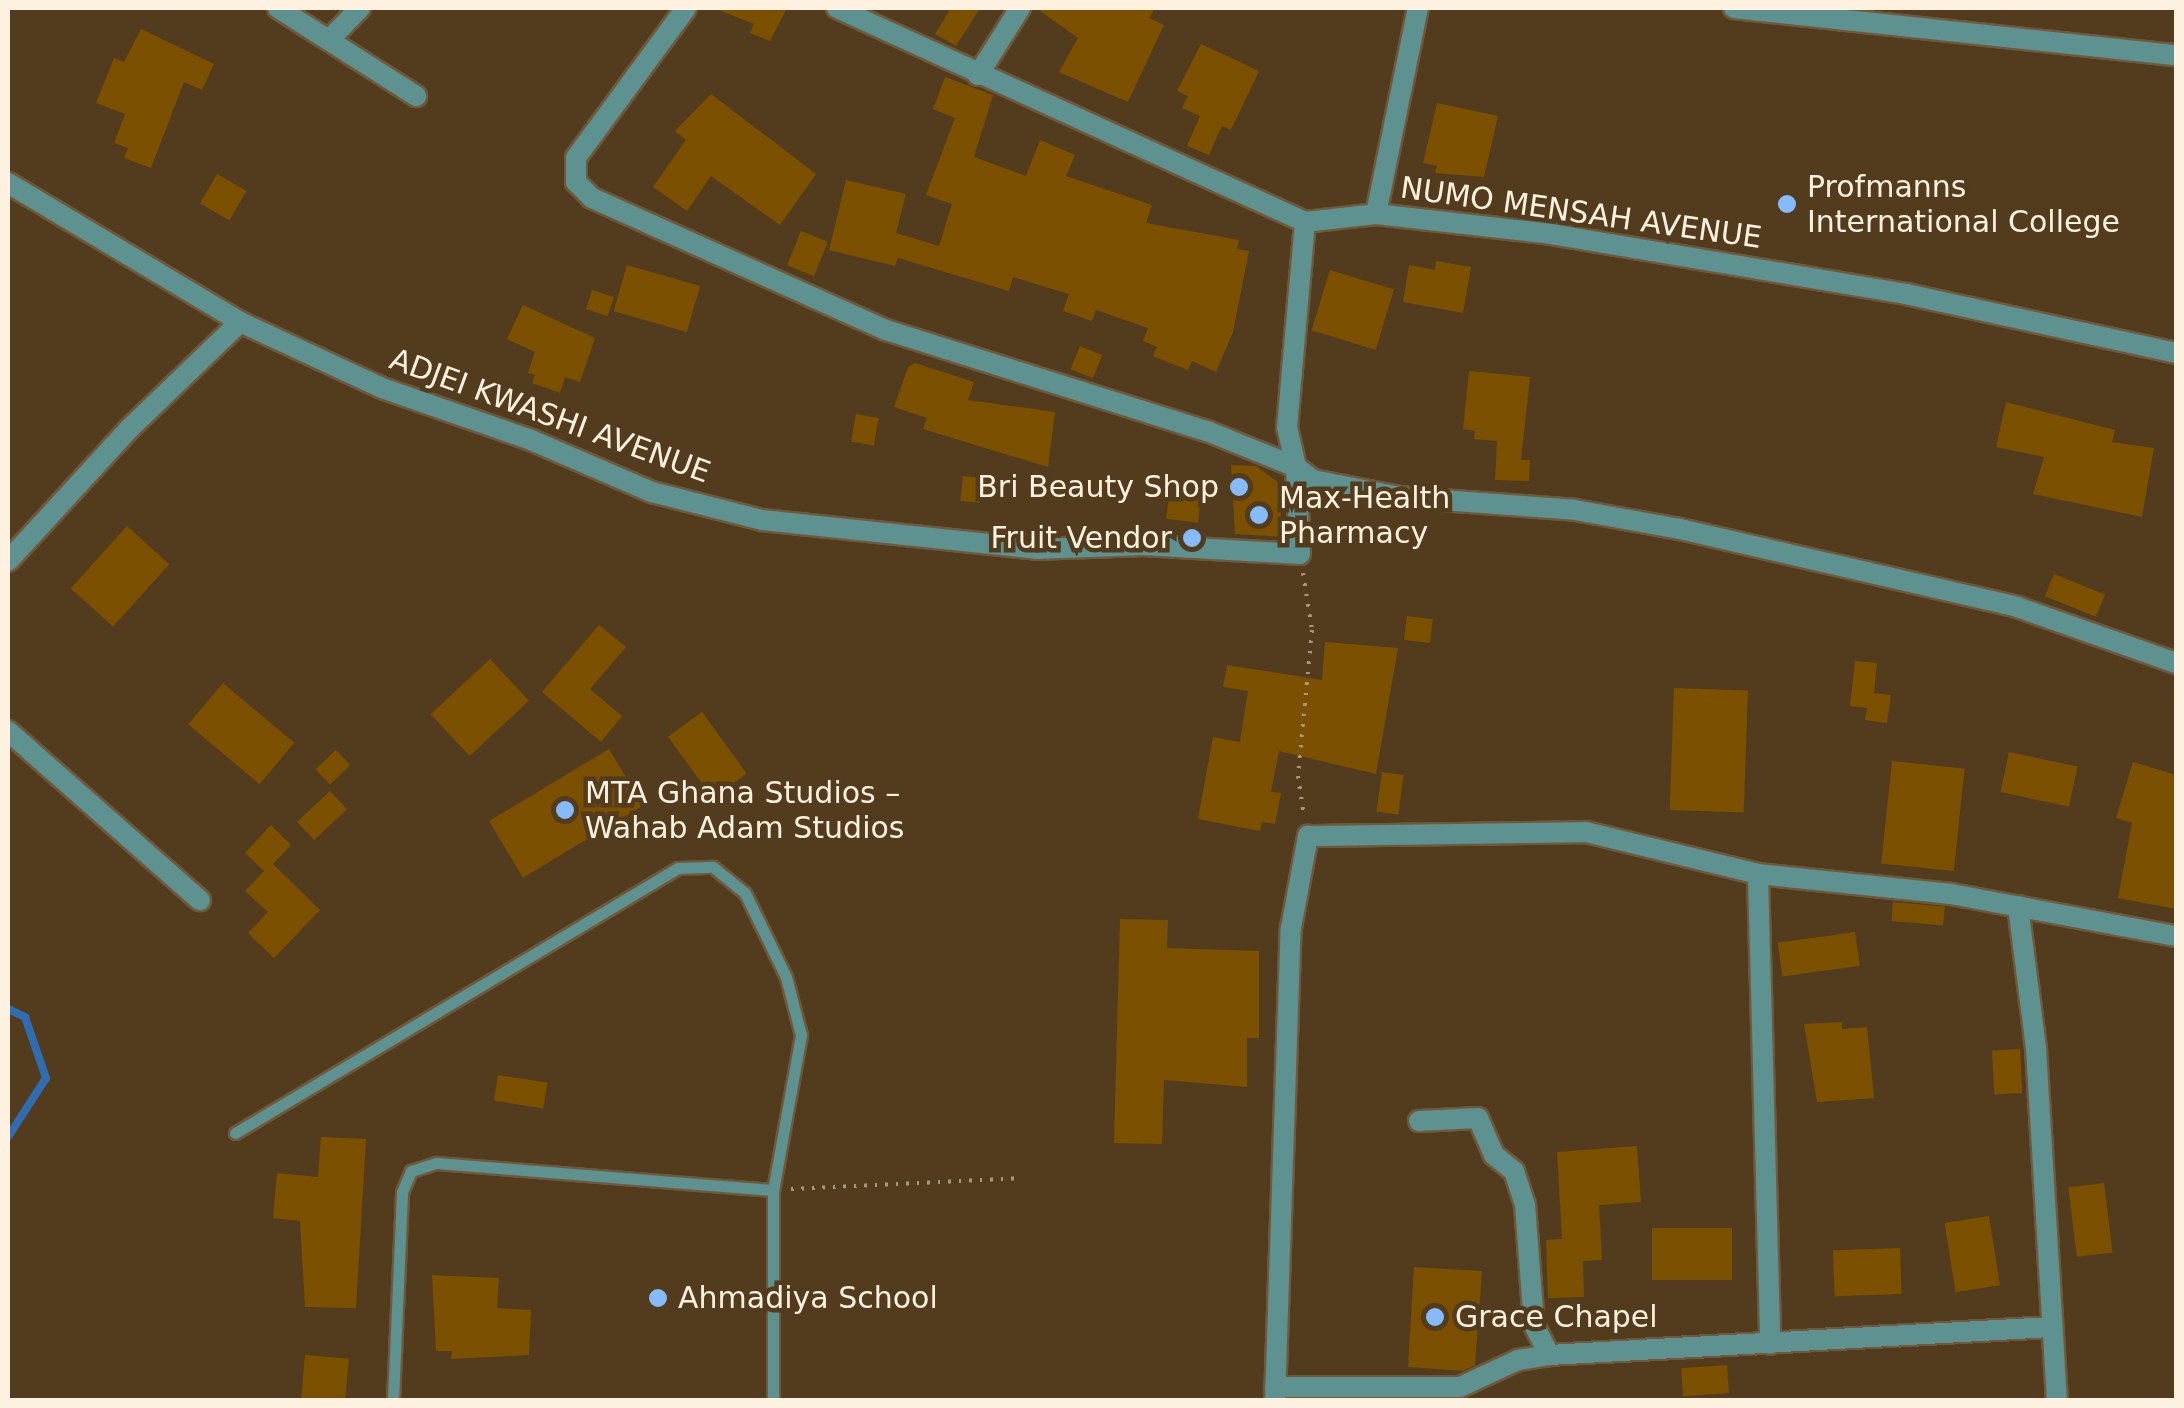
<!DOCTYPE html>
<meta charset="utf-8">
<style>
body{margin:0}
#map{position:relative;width:2184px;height:1408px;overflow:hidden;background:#533c1d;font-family:"DejaVu Sans",sans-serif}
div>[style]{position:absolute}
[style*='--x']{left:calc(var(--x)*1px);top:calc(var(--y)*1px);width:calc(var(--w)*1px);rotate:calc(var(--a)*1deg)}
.stream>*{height:8px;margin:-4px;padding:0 4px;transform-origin:4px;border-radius:4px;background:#306db0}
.building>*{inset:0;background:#7c5001;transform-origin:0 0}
.path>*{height:4px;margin-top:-2px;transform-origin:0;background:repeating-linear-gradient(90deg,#a8967d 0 2.5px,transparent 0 10.5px)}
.roads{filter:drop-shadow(2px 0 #6f593c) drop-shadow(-2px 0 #6f593c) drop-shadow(0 2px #6f593c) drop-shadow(0 -2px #6f593c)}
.lane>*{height:11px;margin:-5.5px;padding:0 5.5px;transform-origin:5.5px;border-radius:5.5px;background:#5d9290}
.street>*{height:20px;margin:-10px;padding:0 10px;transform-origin:10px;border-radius:10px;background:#5d9290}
.dots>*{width:28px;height:28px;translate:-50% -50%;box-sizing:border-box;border:5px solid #533c1d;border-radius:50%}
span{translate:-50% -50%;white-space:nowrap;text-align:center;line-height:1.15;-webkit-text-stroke:9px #533c1d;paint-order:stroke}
.poi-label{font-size:30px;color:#fff1df}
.left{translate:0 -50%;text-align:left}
.right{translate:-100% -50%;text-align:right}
.street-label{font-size:30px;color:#fff1df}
.frame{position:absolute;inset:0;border:10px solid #fff1df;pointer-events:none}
</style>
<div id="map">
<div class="stream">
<div style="--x:8;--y:1009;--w:19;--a:25"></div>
<div style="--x:25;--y:1017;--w:65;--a:71"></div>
<div style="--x:46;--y:1078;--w:70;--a:122.8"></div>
</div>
<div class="building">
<div style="clip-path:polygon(714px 8px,787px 8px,770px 41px,750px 33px,754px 24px)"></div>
<div style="clip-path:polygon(951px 8px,980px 8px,956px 46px,935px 34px)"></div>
<div style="clip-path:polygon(1036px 8px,1155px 8px,1149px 18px,1164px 25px,1128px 102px,1059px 72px,1078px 38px)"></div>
<div style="clip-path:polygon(141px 29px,214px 64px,202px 90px,184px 82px,151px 168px,124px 158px,128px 148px,114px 143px,125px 114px,96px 103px,114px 58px,124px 62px)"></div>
<div style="clip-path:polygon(1201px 44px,1259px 71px,1231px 130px,1222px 126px,1209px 155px,1187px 146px,1200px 116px,1182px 108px,1188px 96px,1177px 91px)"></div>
<div style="clip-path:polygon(945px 77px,993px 95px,974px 157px,1026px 176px,1040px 140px,1075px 155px,1066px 176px,1152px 205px,1146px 223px,1239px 240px,1237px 249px,1249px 251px,1233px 332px,1216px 372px,1192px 361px,1188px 370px,1153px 356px,1157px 347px,1143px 341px,1148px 328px,1096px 310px,1092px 321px,1063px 311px,1069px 294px,1013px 277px,1009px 291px,898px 258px,895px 266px,829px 250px,846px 180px,906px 194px,896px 233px,939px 246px,952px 204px,926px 195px,955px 118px,933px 109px)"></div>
<div style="clip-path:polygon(711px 94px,816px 174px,780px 225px,711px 176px,687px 211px,653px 187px,686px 140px,675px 131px)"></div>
<div style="clip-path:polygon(1437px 103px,1498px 116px,1484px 177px,1435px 173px,1437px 166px,1423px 163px)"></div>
<div style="left:217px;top:174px;width:34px;height:34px;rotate:30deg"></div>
<div style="left:801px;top:231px;width:29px;height:37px;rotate:22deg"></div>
<div style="clip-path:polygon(1436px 261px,1471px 267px,1463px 313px,1403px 302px,1409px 265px,1435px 270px)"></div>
<div style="left:627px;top:265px;width:76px;height:48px;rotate:16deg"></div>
<div style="left:1330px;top:270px;width:67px;height:63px;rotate:17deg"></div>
<div style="left:592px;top:290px;width:23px;height:20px;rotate:18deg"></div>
<div style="clip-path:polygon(523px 305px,595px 338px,580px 382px,565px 377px,560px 393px,532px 383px,535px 375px,528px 373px,535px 352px,507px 339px)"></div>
<div style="left:1080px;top:346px;width:24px;height:25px;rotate:22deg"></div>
<div style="clip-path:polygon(915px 363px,974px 382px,968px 400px,1055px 412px,1048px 467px,923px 429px,927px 418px,894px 407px,908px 367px)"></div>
<div style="clip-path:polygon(1469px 371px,1530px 377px,1521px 460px,1530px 460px,1529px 481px,1495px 480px,1497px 441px,1474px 439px,1475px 431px,1463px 429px)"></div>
<div style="clip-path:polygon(2006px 402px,2115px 430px,2112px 442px,2154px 448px,2142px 517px,2033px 494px,2044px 457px,1996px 447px)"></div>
<div style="left:856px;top:414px;width:23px;height:28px;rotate:10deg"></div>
<div style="clip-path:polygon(1231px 465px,1256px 466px,1279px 483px,1282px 537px,1235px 534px)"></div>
<div style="left:963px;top:476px;width:19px;height:25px;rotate:6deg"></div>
<div style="left:1170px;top:488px;width:32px;height:31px;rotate:7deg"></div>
<div style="left:127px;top:526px;width:57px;height:84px;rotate:42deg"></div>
<div style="left:2054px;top:574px;width:55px;height:24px;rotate:22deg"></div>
<div style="left:1407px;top:616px;width:26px;height:24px;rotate:7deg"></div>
<div style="clip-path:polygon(599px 625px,626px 647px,590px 689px,622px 716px,601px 742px,542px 692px)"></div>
<div style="clip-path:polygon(1325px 642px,1398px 648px,1376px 774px,1279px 751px,1271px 792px,1281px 793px,1275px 824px,1262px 822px,1260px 831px,1198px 819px,1213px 737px,1240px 742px,1248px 691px,1223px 687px,1227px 665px,1322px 680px)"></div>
<div style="left:490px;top:659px;width:57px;height:81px;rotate:47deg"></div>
<div style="clip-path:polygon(1855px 661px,1877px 663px,1874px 693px,1891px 695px,1887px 723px,1865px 720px,1867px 708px,1850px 706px)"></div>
<div style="left:223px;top:683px;width:93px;height:54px;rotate:40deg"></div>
<div style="left:1674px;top:688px;width:74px;height:122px;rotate:2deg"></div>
<div style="left:702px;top:712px;width:76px;height:42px;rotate:54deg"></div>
<div style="left:609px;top:749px;width:66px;height:140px;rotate:59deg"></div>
<div style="left:336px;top:750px;width:21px;height:28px;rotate:47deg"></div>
<div style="left:2009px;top:752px;width:70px;height:41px;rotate:12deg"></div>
<div style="left:1892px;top:761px;width:73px;height:103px;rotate:6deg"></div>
<div style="clip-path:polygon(2133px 762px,2176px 775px,2176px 909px,2118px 898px,2132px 823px,2116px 818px)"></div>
<div style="left:1382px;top:772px;width:22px;height:40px;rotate:8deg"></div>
<div style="left:330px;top:791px;width:25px;height:45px;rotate:47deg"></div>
<div style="clip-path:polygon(271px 825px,291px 845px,273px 864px,320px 910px,274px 958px,248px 933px,268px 912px,245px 891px,264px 871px,245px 853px)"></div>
<div style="left:1893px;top:902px;width:52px;height:19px;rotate:5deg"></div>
<div style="clip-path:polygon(1120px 919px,1168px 920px,1167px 948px,1259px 951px,1259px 1038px,1247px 1038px,1247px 1087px,1164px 1080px,1162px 1144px,1114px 1143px)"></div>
<div style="left:1855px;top:932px;width:34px;height:78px;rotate:82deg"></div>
<div style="clip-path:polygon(1842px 1022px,1842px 1029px,1867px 1027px,1874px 1098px,1817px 1102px,1804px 1024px)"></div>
<div style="left:2020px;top:1049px;width:44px;height:28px;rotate:87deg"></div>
<div style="left:498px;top:1075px;width:50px;height:26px;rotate:9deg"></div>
<div style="clip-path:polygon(321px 1137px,366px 1139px,356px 1308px,305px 1307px,300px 1221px,273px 1218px,277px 1173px,318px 1177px)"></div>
<div style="clip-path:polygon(1637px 1146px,1641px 1202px,1599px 1205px,1602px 1260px,1583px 1261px,1584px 1297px,1548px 1298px,1546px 1240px,1562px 1239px,1557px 1152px)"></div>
<div style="left:2104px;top:1183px;width:70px;height:36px;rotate:83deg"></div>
<div style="left:1989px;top:1216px;width:70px;height:45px;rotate:81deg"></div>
<div style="left:1732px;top:1228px;width:52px;height:80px;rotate:90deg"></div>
<div style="left:1900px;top:1248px;width:46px;height:67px;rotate:88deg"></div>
<div style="clip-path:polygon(1414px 1267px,1482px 1271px,1475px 1365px,1463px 1371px,1408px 1367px)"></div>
<div style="clip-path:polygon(432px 1275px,499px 1278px,497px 1308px,531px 1310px,529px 1355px,451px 1359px,452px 1351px,436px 1351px)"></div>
<div style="left:305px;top:1355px;width:44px;height:45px;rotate:5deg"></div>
<div style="left:1727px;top:1365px;width:28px;height:46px;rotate:86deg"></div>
</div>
<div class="path">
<div style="--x:1303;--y:573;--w:58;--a:81"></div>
<div style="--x:1312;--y:630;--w:147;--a:95.5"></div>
<div style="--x:1298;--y:776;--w:40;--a:81.5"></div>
<div style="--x:791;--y:1189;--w:230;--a:-2.7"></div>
</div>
<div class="roads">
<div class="lane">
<div style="--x:235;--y:1133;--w:516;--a:-30.89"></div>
<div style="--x:678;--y:868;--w:35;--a:-2"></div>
<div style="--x:713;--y:867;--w:41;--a:39.1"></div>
<div style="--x:745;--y:893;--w:93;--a:64"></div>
<div style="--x:786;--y:977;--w:60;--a:75.5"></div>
<div style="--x:801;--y:1035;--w:158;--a:100.2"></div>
<div style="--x:773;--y:1190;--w:210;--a:90"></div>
<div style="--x:393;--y:1400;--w:208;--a:-87.5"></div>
<div style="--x:402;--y:1192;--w:23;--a:-67"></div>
<div style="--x:411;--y:1171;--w:26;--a:-18"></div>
<div style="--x:436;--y:1163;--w:338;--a:4.6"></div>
</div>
<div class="street">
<div style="--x:278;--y:8;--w:164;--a:32.5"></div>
<div style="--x:686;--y:8;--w:186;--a:126.3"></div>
<div style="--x:576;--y:158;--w:24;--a:90"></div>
<div style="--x:576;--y:182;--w:23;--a:45"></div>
<div style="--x:592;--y:198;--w:322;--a:24.2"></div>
<div style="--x:886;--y:330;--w:337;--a:17.5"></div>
<div style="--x:1207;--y:431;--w:96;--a:22"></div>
<div style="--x:837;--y:8;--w:515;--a:24.57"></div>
<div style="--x:1305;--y:222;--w:71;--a:-6.4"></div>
<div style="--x:1376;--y:214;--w:176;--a:6.5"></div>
<div style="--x:1551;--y:234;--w:360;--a:9.6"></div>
<div style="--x:1906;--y:294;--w:276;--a:12.3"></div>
<div style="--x:1734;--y:8;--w:444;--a:6.1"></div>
<div style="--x:330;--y:39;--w:43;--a:-45.9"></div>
<div style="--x:978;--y:75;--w:79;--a:-57.9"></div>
<div style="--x:8;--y:183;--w:270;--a:30.9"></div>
<div style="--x:240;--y:322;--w:157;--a:24.9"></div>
<div style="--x:382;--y:388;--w:158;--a:19.2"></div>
<div style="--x:531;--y:440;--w:132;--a:23.3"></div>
<div style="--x:652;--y:492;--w:114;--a:14.3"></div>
<div style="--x:762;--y:520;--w:276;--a:6"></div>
<div style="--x:1036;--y:549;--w:107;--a:-2.1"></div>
<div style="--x:1143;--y:545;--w:157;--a:3.3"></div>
<div style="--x:1300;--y:554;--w:87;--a:-92.6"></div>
<div style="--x:1376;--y:214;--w:210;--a:-78.5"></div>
<div style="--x:1305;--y:222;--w:206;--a:95"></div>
<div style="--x:1287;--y:427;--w:41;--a:77.3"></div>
<div style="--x:1296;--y:467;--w:21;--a:37"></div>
<div style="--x:1313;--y:480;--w:89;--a:11.1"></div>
<div style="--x:1400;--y:497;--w:175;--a:4.2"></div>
<div style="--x:1575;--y:510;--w:107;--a:10.3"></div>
<div style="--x:1680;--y:529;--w:346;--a:13"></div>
<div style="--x:2017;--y:607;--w:169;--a:19.4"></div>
<div style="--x:8;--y:561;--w:180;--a:-47.5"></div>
<div style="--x:130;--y:428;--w:153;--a:-43.9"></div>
<div style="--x:8;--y:731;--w:256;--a:41.4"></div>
<div style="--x:1758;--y:874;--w:470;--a:88.5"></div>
<div style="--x:2018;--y:906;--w:143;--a:82.8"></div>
<div style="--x:2036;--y:1048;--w:353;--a:86.6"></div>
<div style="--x:1419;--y:1121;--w:59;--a:-2.9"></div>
<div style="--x:1478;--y:1118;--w:40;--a:66.6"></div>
<div style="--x:1494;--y:1155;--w:26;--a:39"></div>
<div style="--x:1514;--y:1171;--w:36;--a:72"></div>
<div style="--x:1525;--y:1205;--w:120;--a:85.7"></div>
<div style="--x:1534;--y:1325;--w:34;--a:63"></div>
<div style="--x:1275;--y:1387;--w:185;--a:0"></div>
<div style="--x:1460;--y:1387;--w:64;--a:-25"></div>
<div style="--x:1518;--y:1360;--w:31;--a:-9"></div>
<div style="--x:1549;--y:1355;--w:504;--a:-3.19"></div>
<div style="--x:1275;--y:1400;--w:472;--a:-88.1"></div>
<div style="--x:1291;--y:928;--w:94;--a:-79.5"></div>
<div style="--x:1308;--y:836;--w:278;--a:-0.8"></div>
<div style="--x:1586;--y:832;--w:177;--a:13.7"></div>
<div style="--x:1758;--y:874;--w:194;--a:5.9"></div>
<div style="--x:1951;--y:894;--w:229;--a:10.6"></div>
</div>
</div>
<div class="dots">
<div style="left:1787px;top:204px;background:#85bbfb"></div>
<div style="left:1239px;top:487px;background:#85bbfb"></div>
<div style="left:1259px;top:515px;background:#85bbfb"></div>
<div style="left:1192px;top:538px;background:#85bbfb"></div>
<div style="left:565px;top:810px;background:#85bbfb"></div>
<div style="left:658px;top:1298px;background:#85bbfb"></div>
<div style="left:1435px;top:1317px;background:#85bbfb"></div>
</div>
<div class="poi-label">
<span class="left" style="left:1807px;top:204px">Profmanns<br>International College</span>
<span class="right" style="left:1219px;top:487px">Bri Beauty Shop</span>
<span class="left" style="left:1279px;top:515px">Max-Health<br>Pharmacy</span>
<span class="right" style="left:1172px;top:538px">Fruit Vendor</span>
<span class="left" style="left:585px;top:810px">MTA Ghana Studios –<br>Wahab Adam Studios</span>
<span class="left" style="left:678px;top:1298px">Ahmadiya School</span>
<span class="left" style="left:1455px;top:1317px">Grace Chapel</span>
</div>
<div class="street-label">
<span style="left:1581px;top:213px;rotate:8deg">NUMO MENSAH AVENUE</span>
<span style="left:550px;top:416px;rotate:20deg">ADJEI KWASHI AVENUE</span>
</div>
<div class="frame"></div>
</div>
